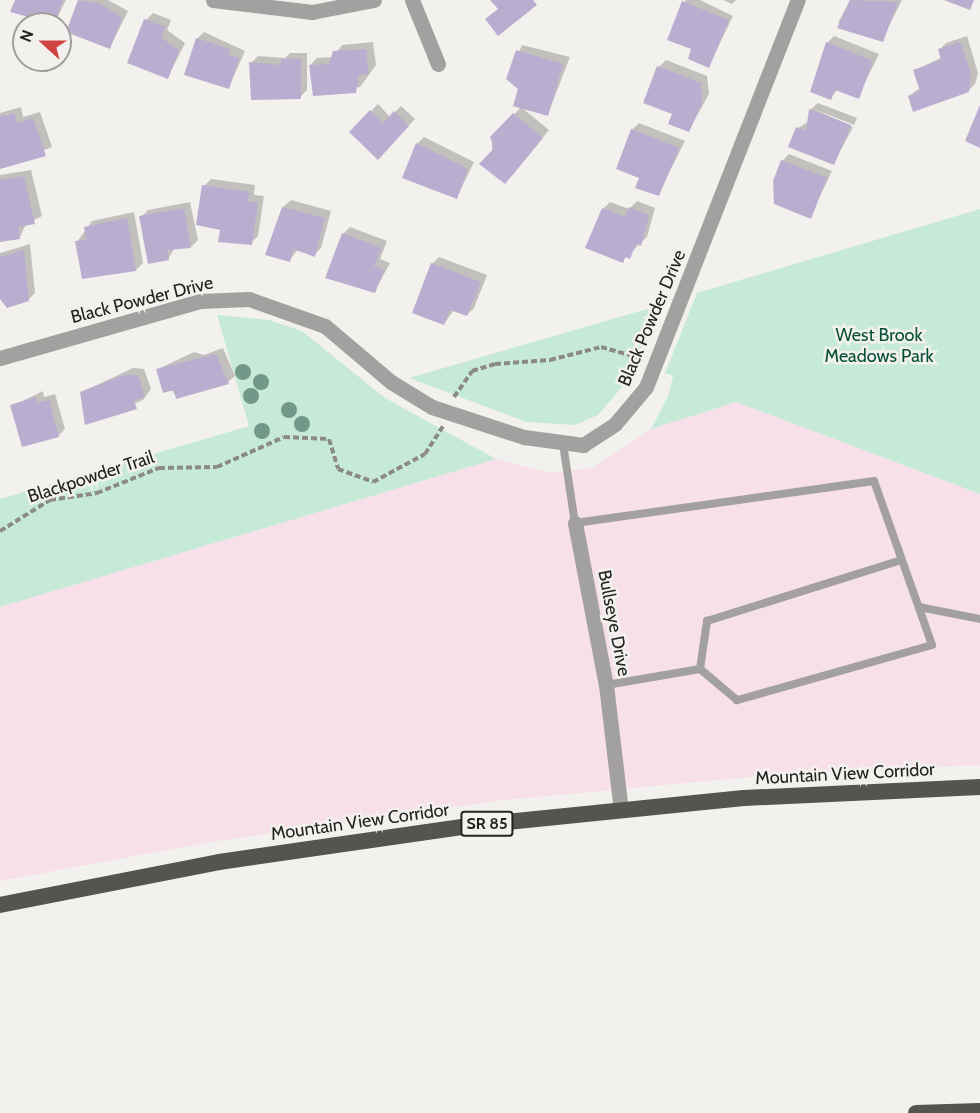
<!DOCTYPE html>
<style>
body{margin:0}
#map{position:relative;width:980px;height:1113px;overflow:hidden;background:#f3f1ed;font-family:Cabin,sans-serif}
div>[style]{position:absolute}
[style*='--x']{left:calc(var(--x)*1px);top:calc(var(--y)*1px);width:calc(var(--w)*1px);rotate:calc(var(--a)*1deg)}
.commercial>*{inset:0;background:#f8e0eb}
.green>*{inset:0;background:#c7e9d8}
.shadow>*{inset:0;background:#0003}
.building>*{inset:0;background:#b9aecf}
.path>*{height:4px;margin-top:-2px;transform-origin:0;background:repeating-linear-gradient(90deg,#8b8a87 0 6px,transparent 0 9px)}
.service>*{height:8px;margin:-4px;padding:0 4px;transform-origin:4px;border-radius:4px;background:#a2a19f}
.minor>*{height:15px;margin:-7.5px;padding:0 7.5px;transform-origin:7.5px;border-radius:7.5px;background:#a2a19f}
.trunk>*{height:16px;margin:-8px;padding:0 8px;transform-origin:8px;border-radius:8px;background:#565451}
.trees>*{width:16px;height:16px;margin:-8px;border-radius:50%;background:#719889}
span{translate:-50% -50%;white-space:nowrap;text-align:center;line-height:1.15;-webkit-text-stroke:5px #f3f1ed;paint-order:stroke}
.shield-label span{padding:2px 4px;background:#f3f1ed;border:2px solid;border-radius:4px;-webkit-text-stroke-width:0}
.shield-label{font-size:16px;color:#232321;font-weight:700}
.street-label{font-size:18px;color:#232321}
.park-label{font-size:18px;color:#074f37}
.north{position:absolute;left:12px;top:12px;width:60px;height:60px;box-sizing:border-box;background:#f3f1ed;border:2px solid #a09f9b;border-radius:50%;rotate:291deg;font-size:16px;font-weight:700;line-height:24px;text-align:center;color:#232321}
.north::after{content:'';display:block;margin:auto;width:21px;height:27px;background:#d14242;clip-path:polygon(50% 0,100% 100%,50% 72%,0 100%)}
</style>
<div id="map">
<div class="commercial">
<div style="clip-path:polygon(736px 402px,980px 494px,980px 765px,783px 774px,504px 800px,211px 842px,0 881px,0 607px,496px 459px,551px 473px,592px 468px,651px 429px)"></div>
</div>
<div class="green">
<div style="clip-path:polygon(980px 209px,980px 494px,736px 402px,651px 429px,668px 396px,673px 376px,665px 373px,697px 293px)"></div>
<div style="clip-path:polygon(647px 309px,655px 312px,628px 380px,598px 415px,575px 425px,527px 422px,409px 378px)"></div>
<div style="clip-path:polygon(217px 315px,269px 320px,302px 331px,385px 398px,496px 459px,0 607px,0 499px,249px 426px)"></div>
</div>
<div class="shadow">
<div style="clip-path:polygon(16px 0,66px 0,54px 24px,12px 11px)"></div>
<div style="clip-path:polygon(80px 0,108px 0,128px 11px,110px 47px,68px 31px)"></div>
<div style="clip-path:polygon(685px 0,700px 0,733px 16px,709px 66px,693px 49px)"></div>
<div style="clip-path:polygon(723px 0,736px 0,732px 4px)"></div>
<div style="clip-path:polygon(850px 0,902px 0,882px 40px,838px 23px)"></div>
<div style="clip-path:polygon(153px 13px,171px 20px,167px 30px,185px 43px,168px 77px,146px 20px)"></div>
<div style="clip-path:polygon(204px 32px,245px 51px,229px 87px,197px 39px)"></div>
<div style="clip-path:polygon(834px 36px,879px 54px,858px 97px,838px 89px,831px 98px,827px 43px)"></div>
<div style="clip-path:polygon(967px 36px,978px 73px,975px 84px,968px 91px,909px 96px,920px 88px,914px 71px,942px 57px,939px 50px,946px 43px)"></div>
<div style="clip-path:polygon(373px 42px,376px 65px,360px 87px,314px 95px,310px 65px,317px 58px,333px 57px,342px 45px)"></div>
<div style="clip-path:polygon(522px 45px,570px 57px,548px 114px,507px 79px)"></div>
<div style="clip-path:polygon(290px 53px,307px 53px,307px 90px,300px 97px,251px 63px,258px 56px,285px 58px)"></div>
<div style="clip-path:polygon(666px 60px,707px 76px,709px 94px,689px 130px,674px 113px,659px 67px)"></div>
<div style="clip-path:polygon(818px 103px,857px 118px,854px 125px,814px 109px,853px 127px,834px 163px,798px 128px,808px 122px,811px 109px)"></div>
<div style="clip-path:polygon(378px 104px,390px 117px,401px 106px,415px 119px,378px 158px,351px 132px)"></div>
<div style="clip-path:polygon(21px 107px,23px 117px,40px 112px,52px 147px,0 168px,0 113px)"></div>
<div style="clip-path:polygon(521px 107px,549px 130px,512px 176px,492px 151px,492px 138px)"></div>
<div style="clip-path:polygon(639px 123px,685px 141px,658px 195px,641px 177px,632px 130px)"></div>
<div style="clip-path:polygon(424px 137px,474px 162px,457px 197px,417px 144px)"></div>
<div style="clip-path:polygon(789px 154px,832px 171px,810px 217px,782px 161px)"></div>
<div style="clip-path:polygon(31px 170px,42px 216px,26px 224px,20px 237px,0 241px,0 175px)"></div>
<div style="clip-path:polygon(211px 179px,255px 185px,254px 195px,264px 196px,258px 236px,251px 243px,221px 229px,204px 186px)"></div>
<div style="clip-path:polygon(291px 200px,331px 211px,321px 248px,314px 255px,298px 249px,290px 260px,283px 207px)"></div>
<div style="clip-path:polygon(637px 201px,655px 208px,647px 237px,622px 261px,603px 209px,610px 202px,629px 209px)"></div>
<div style="clip-path:polygon(190px 202px,198px 240px,191px 247px,175px 248px,168px 259px,141px 217px,148px 210px)"></div>
<div style="clip-path:polygon(134px 212px,143px 263px,136px 270px,77px 242px,92px 221px)"></div>
<div style="clip-path:polygon(350px 227px,387px 241px,380px 259px,390px 263px,375px 291px,343px 234px)"></div>
<div style="clip-path:polygon(30px 244px,35px 293px,28px 300px,0 297px,0 253px)"></div>
<div style="clip-path:polygon(439px 257px,487px 275px,474px 308px,467px 315px,454px 310px,444px 324px,432px 264px)"></div>
<div style="clip-path:polygon(223px 348px,235px 376px,228px 382px,177px 398px,158px 369px,194px 352px,204px 355px)"></div>
<div style="clip-path:polygon(133px 368px,144px 369px,151px 389px,143px 400px,86px 424px,82px 392px)"></div>
<div style="clip-path:polygon(43px 391px,44px 397px,55px 394px,65px 429px,58px 436px,12px 406px)"></div>
</div>
<div class="building">
<div style="clip-path:polygon(15px 0,63px 0,54px 24px,10px 12px)"></div>
<div style="clip-path:polygon(78px 0,101px 4px,122px 18px,110px 49px,66px 32px)"></div>
<div style="clip-path:polygon(490px 0,533px 0,537px 5px,498px 36px,485px 19px,498px 9px)"></div>
<div style="clip-path:polygon(850px 0,898px 2px,883px 42px,837px 28px)"></div>
<div style="clip-path:polygon(944px 0,974px 0,970px 10px)"></div>
<div style="clip-path:polygon(682px 1px,729px 20px,709px 68px,688px 59px,691px 49px,667px 40px)"></div>
<div style="clip-path:polygon(144px 19px,165px 27px,161px 37px,179px 51px,168px 79px,127px 63px)"></div>
<div style="clip-path:polygon(196px 38px,230px 49px,228px 55px,239px 58px,229px 89px,184px 75px)"></div>
<div style="clip-path:polygon(826px 42px,873px 61px,859px 99px,835px 90px,831px 100px,810px 92px)"></div>
<div style="clip-path:polygon(960px 42px,971px 73px,969px 92px,913px 112px,908px 96px,920px 91px,913px 70px,941px 60px,938px 49px)"></div>
<div style="clip-path:polygon(366px 49px,369px 74px,359px 75px,356px 93px,313px 96px,309px 65px,329px 64px,333px 51px)"></div>
<div style="clip-path:polygon(516px 50px,563px 64px,548px 116px,513px 106px,518px 89px,506px 79px)"></div>
<div style="clip-path:polygon(281px 59px,301px 59px,301px 99px,251px 100px,249px 62px,281px 65px)"></div>
<div style="clip-path:polygon(657px 66px,701px 83px,702px 103px,689px 132px,668px 124px,672px 114px,643px 103px)"></div>
<div style="clip-path:polygon(980px 105px,980px 148px,965px 141px)"></div>
<div style="clip-path:polygon(809px 109px,851px 125px,834px 165px,788px 147px,796px 127px,806px 131px)"></div>
<div style="clip-path:polygon(370px 110px,383px 123px,394px 111px,409px 126px,378px 160px,349px 132px)"></div>
<div style="clip-path:polygon(14px 113px,17px 123px,33px 118px,46px 156px,0 169px,0 117px)"></div>
<div style="clip-path:polygon(513px 113px,543px 138px,505px 184px,479px 164px,494px 148px,490px 137px)"></div>
<div style="clip-path:polygon(631px 129px,679px 148px,659px 196px,635px 188px,639px 178px,616px 169px)"></div>
<div style="clip-path:polygon(416px 143px,468px 169px,457px 199px,402px 178px)"></div>
<div style="clip-path:polygon(781px 160px,827px 178px,811px 219px,774px 204px,773px 181px)"></div>
<div style="clip-path:polygon(24px 176px,35px 224px,18px 227px,20px 239px,0 242px,0 180px)"></div>
<div style="clip-path:polygon(202px 185px,249px 192px,248px 201px,258px 203px,252px 245px,218px 242px,220px 230px,196px 225px)"></div>
<div style="clip-path:polygon(282px 207px,325px 218px,315px 257px,293px 249px,290px 262px,265px 255px)"></div>
<div style="clip-path:polygon(629px 207px,649px 215px,641px 246px,636px 244px,630px 259px,625px 257px,623px 263px,585px 248px,602px 208px,625px 217px)"></div>
<div style="clip-path:polygon(184px 208px,191px 248px,167px 250px,169px 260px,148px 264px,139px 216px)"></div>
<div style="clip-path:polygon(127px 218px,136px 271px,82px 279px,75px 241px,86px 240px,84px 227px)"></div>
<div style="clip-path:polygon(342px 233px,381px 248px,374px 266px,384px 270px,375px 293px,325px 278px)"></div>
<div style="clip-path:polygon(24px 250px,29px 301px,7px 308px,0 299px,0 257px)"></div>
<div style="clip-path:polygon(431px 263px,481px 282px,467px 316px,450px 310px,444px 325px,412px 313px)"></div>
<div style="clip-path:polygon(216px 354px,229px 384px,176px 399px,174px 390px,163px 393px,156px 369px)"></div>
<div style="clip-path:polygon(124px 375px,138px 375px,145px 397px,134px 400px,137px 409px,85px 425px,80px 392px)"></div>
<div style="clip-path:polygon(36px 397px,37px 403px,49px 400px,59px 437px,22px 447px,10px 405px)"></div>
</div>
<div class="path">
<div style="--x:454;--y:397;--w:32;--a:-55"></div>
<div style="--x:472;--y:371;--w:24;--a:-17"></div>
<div style="--x:495;--y:364;--w:55;--a:-4.2"></div>
<div style="--x:550;--y:360;--w:53;--a:-14.3"></div>
<div style="--x:601;--y:347;--w:41;--a:15.8"></div>
<div style="--x:0;--y:531;--w:59;--a:-31.8"></div>
<div style="--x:50;--y:500;--w:48;--a:-8.5"></div>
<div style="--x:97;--y:493;--w:67;--a:-22"></div>
<div style="--x:159;--y:468;--w:58;--a:-1"></div>
<div style="--x:217;--y:467;--w:73;--a:-24.1"></div>
<div style="--x:284;--y:437;--w:45;--a:2.5"></div>
<div style="--x:329;--y:439;--w:31;--a:73"></div>
<div style="--x:338;--y:469;--w:37;--a:20"></div>
<div style="--x:373;--y:482;--w:59;--a:-28.3"></div>
<div style="--x:425;--y:454;--w:33;--a:-57"></div>
</div>
<div class="service">
<div style="--x:563;--y:444;--w:80;--a:81.4"></div>
<div style="--x:575;--y:523;--w:302;--a:-8"></div>
<div style="--x:874;--y:481;--w:174;--a:70.5"></div>
<div style="--x:932;--y:645;--w:203;--a:164.2"></div>
<div style="--x:737;--y:700;--w:48;--a:-140"></div>
<div style="--x:700;--y:669;--w:95;--a:170.3"></div>
<div style="--x:919;--y:607;--w:62;--a:11.1"></div>
<div style="--x:700;--y:669;--w:49;--a:-81.7"></div>
<div style="--x:707;--y:621;--w:204;--a:-17.4"></div>
</div>
<div class="minor">
<div style="--x:213;--y:0;--w:100;--a:6.9"></div>
<div style="--x:312;--y:12;--w:63;--a:-11"></div>
<div style="--x:412;--y:0;--w:69;--a:67.9"></div>
<div style="--x:0;--y:358;--w:208;--a:-15.9"></div>
<div style="--x:200;--y:301;--w:49;--a:-2.3"></div>
<div style="--x:249;--y:299;--w:81;--a:19.6"></div>
<div style="--x:325;--y:326;--w:87;--a:40.3"></div>
<div style="--x:391;--y:382;--w:48;--a:31.4"></div>
<div style="--x:432;--y:407;--w:97;--a:18.1"></div>
<div style="--x:524;--y:437;--w:60;--a:7.7"></div>
<div style="--x:583;--y:445;--w:38;--a:-33"></div>
<div style="--x:615;--y:424;--w:48;--a:-50"></div>
<div style="--x:646;--y:387;--w:416;--a:-68.6"></div>
<div style="--x:575;--y:523;--w:165;--a:79.2"></div>
<div style="--x:606;--y:685;--w:126;--a:83.2"></div>
</div>
<div class="trunk">
<div style="--x:0;--y:905;--w:223;--a:-11.1"></div>
<div style="--x:219;--y:862;--w:261;--a:-8.2"></div>
<div style="--x:477;--y:825;--w:268;--a:-5.8"></div>
<div style="--x:744;--y:798;--w:236;--a:-2.7"></div>
<div style="--x:916;--y:1113;--w:64;--a:-1.8"></div>
</div>
<div class="trees">
<div style="left:243px;top:372px"></div>
<div style="left:261px;top:382px"></div>
<div style="left:251px;top:396px"></div>
<div style="left:289px;top:410px"></div>
<div style="left:302px;top:424px"></div>
<div style="left:262px;top:431px"></div>
</div>
<div class="shield-label">
<span style="left:487px;top:824px">SR 85</span>
</div>
<div class="street-label">
<span style="left:142px;top:300px;rotate:-14deg">Black Powder Drive</span>
<span style="left:652px;top:318px;rotate:-67deg">Black Powder Drive</span>
<span style="left:91px;top:477px;rotate:-18deg">Blackpowder Trail</span>
<span style="left:614px;top:623px;rotate:79deg">Bullseye Drive</span>
<span style="left:845px;top:774px;rotate:-3deg">Mountain View Corridor</span>
<span style="left:360px;top:822px;rotate:-8deg">Mountain View Corridor</span>
</div>
<div class="park-label">
<span style="left:879px;top:346px">West Brook<br>Meadows Park</span>
</div>
<div class="north">N</div>
</div>
